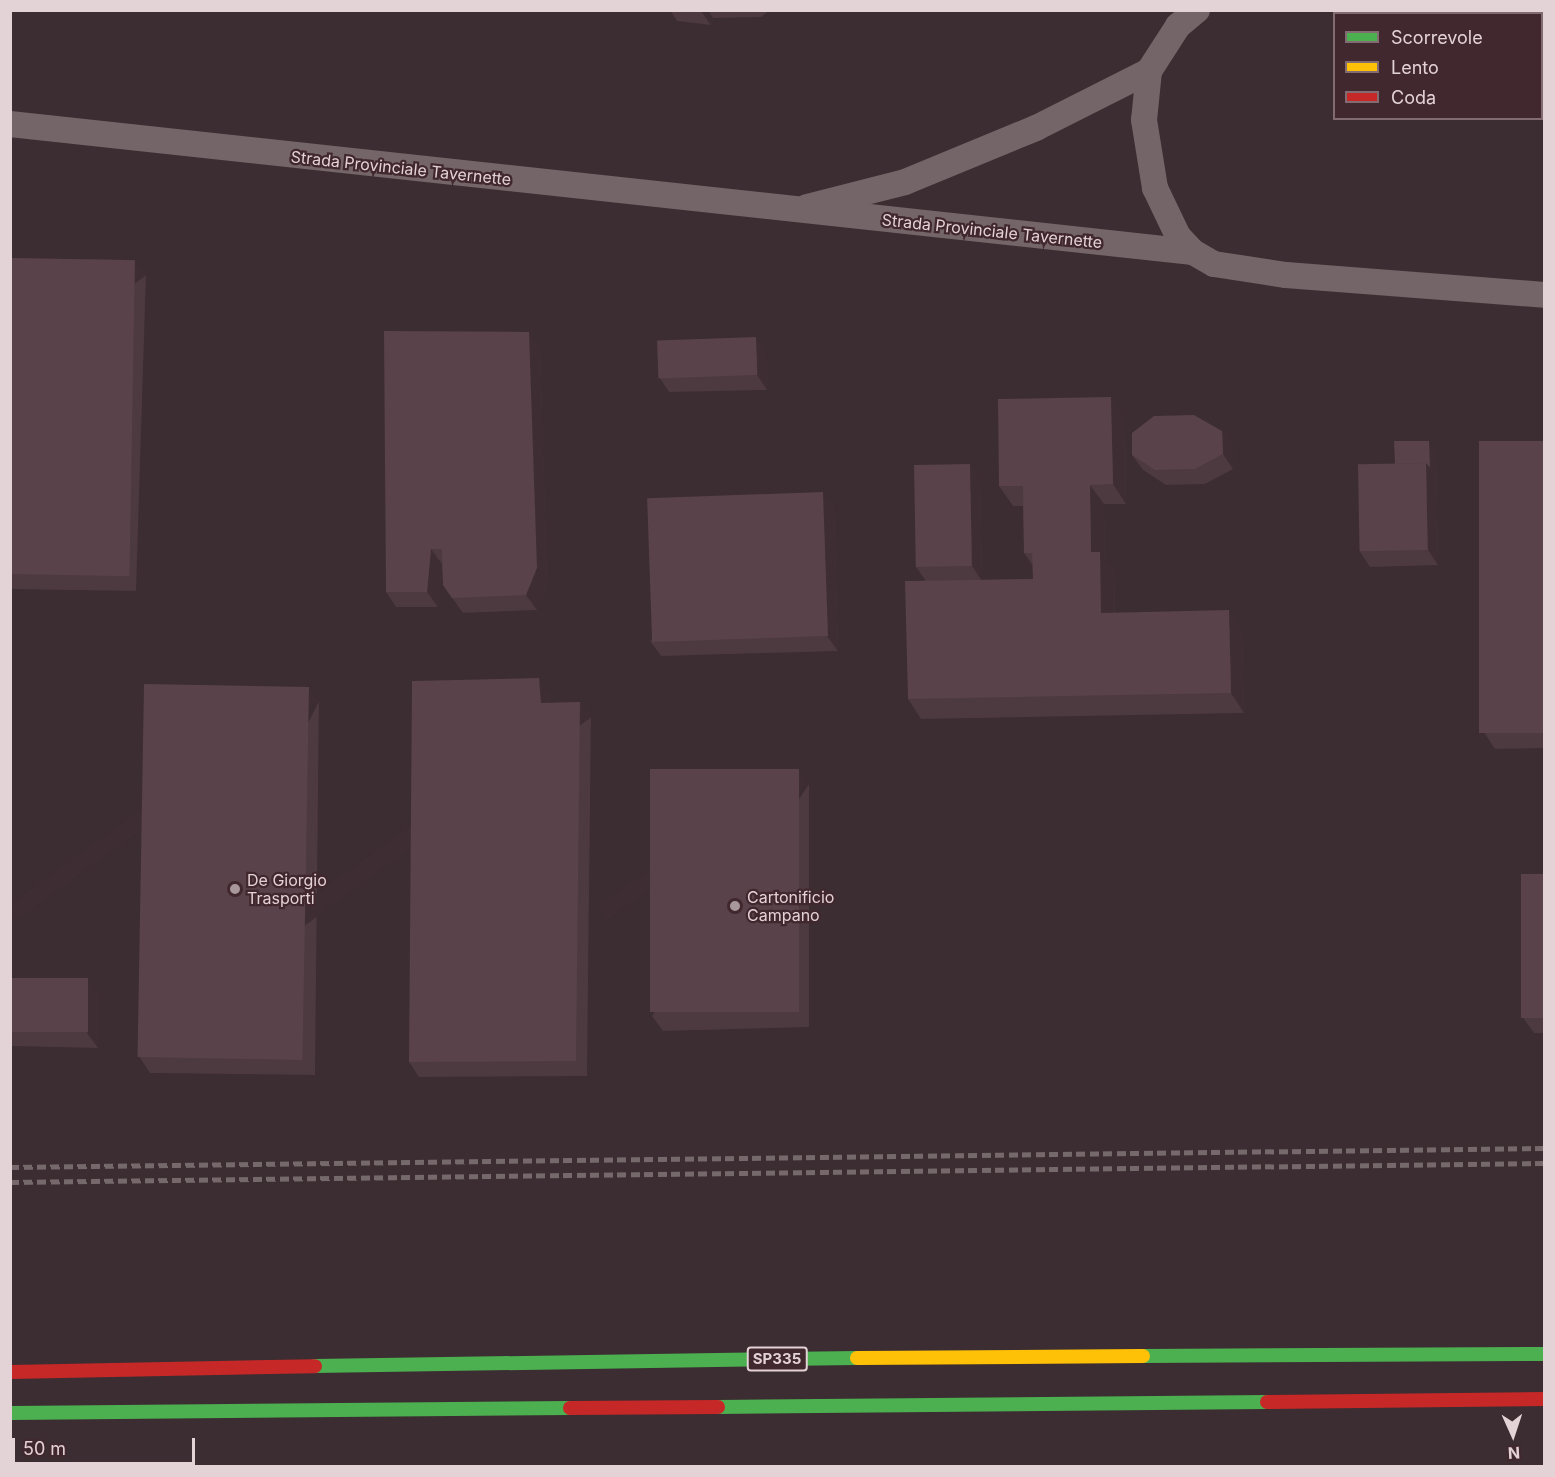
<!DOCTYPE html>
<style>
body{margin:0}
#map{position:relative;width:1555px;height:1477px;overflow:hidden;background:#3b2d31;font-family:Inter,sans-serif}
div>[style]{position:absolute}
[style*='--x']{left:calc(var(--x)*1px);top:calc(var(--y)*1px);width:calc(var(--w)*1px);rotate:calc(var(--a)*1deg)}
.street>*{height:26px;margin:-13px;padding:0 13px;transform-origin:13px;border-radius:13px;background:#746569}
.fast>*{height:14px;margin:-7px;padding:0 7px;transform-origin:7px;border-radius:7px;background:#4caf50}
.slow>*{height:14px;margin:-7px;padding:0 7px;transform-origin:7px;border-radius:7px;background:#ffc107}
.jam>*{height:14px;margin:-7px;padding:0 7px;transform-origin:7px;border-radius:7px;background:#c62828}
.rail>*{height:4.5px;margin-top:-2.25px;transform-origin:0;background:repeating-linear-gradient(90deg,#76696c 0 9px,transparent 0 13.5px)}
.wall>*{inset:0;background:#4d3940}
.shaded-wall>*{inset:0;background:#3e2e34;transform-origin:0 0}
.building>*{inset:0;background:#59424a;transform-origin:0 0}
.dots>*{width:16px;height:16px;translate:-50% -50%;box-sizing:border-box;border:3px solid #41272e;border-radius:50%}
span{translate:-50% -50%;white-space:nowrap;text-align:center;line-height:1.15;-webkit-text-stroke:4.5px #41272e;paint-order:stroke}
.shield-label span{padding:2px 4px;background:#41272e;border:2px solid;border-radius:4px;-webkit-text-stroke-width:0}
.shield-label{font-size:15px;color:#e3d2d6;font-weight:700}
.street-label{font-size:16px;color:#e3d2d6}
.poi-label{font-size:16px;color:#e3d2d6}
.left{translate:0 -50%;text-align:left}
.frame{position:absolute;inset:0;border:12px solid #e3d2d6;pointer-events:none}
.legend{position:absolute;left:1333px;top:12px;width:210px;height:108px;box-sizing:border-box;background:#41272e;border:2px solid #826b71;margin:0;padding:8px 10px;list-style:none;font-size:18px;color:#e3d2d6}
.legend li{display:flex;align-items:center;gap:12px;height:30px}
.legend b{width:30px;border:2px solid #826b71}
.north{position:absolute;left:1483px;top:1405px;width:60px;height:60px;-webkit-text-stroke:4px #41272e;paint-order:stroke;rotate:177deg;font-size:16px;font-weight:700;line-height:24px;text-align:center;color:#e3d2d6}
.north::after{content:'';display:block;margin:auto;width:21px;height:27px;background:#e3d2d6;clip-path:polygon(50% 0,100% 100%,50% 72%,0 100%)}
.scale{position:absolute;left:12px;top:1438px;width:183px;height:27px;box-sizing:border-box;border:3px solid #e3d2d6;border-top:0;padding-left:8px;font-size:18px;line-height:21px;white-space:nowrap;color:#e3d2d6;-webkit-text-stroke:4px #41272e;paint-order:stroke}
</style>
<div id="map">
<div class="street">
<div style="--x:1197;--y:10;--w:25;--a:140"></div>
<div style="--x:1178;--y:26;--w:54;--a:122.8"></div>
<div style="--x:1149;--y:71;--w:49;--a:95.8"></div>
<div style="--x:1144;--y:120;--w:69;--a:80.8"></div>
<div style="--x:1155;--y:188;--w:53;--a:64.4"></div>
<div style="--x:1178;--y:236;--w:22;--a:47"></div>
<div style="--x:1193;--y:252;--w:24;--a:30"></div>
<div style="--x:1214;--y:264;--w:73;--a:8.7"></div>
<div style="--x:1286;--y:275;--w:259;--a:4.4"></div>
<div style="--x:10;--y:124;--w:1190;--a:6.18"></div>
<div style="--x:807;--y:207;--w:101;--a:-14.3"></div>
<div style="--x:905;--y:182;--w:142;--a:-22.4"></div>
<div style="--x:1036;--y:128;--w:127;--a:-26.8"></div>
</div>
<div class="fast">
<div style="--x:1143;--y:1356;--w:401;--a:-0.3"></div>
<div style="--x:315;--y:1366;--w:542;--a:-0.85"></div>
<div style="--x:718;--y:1407;--w:549;--a:-0.52"></div>
<div style="--x:10;--y:1413;--w:560;--a:-0.51"></div>
</div>
<div class="slow">
<div style="--x:857;--y:1358;--w:286;--a:-0.4"></div>
</div>
<div class="jam">
<div style="--x:10;--y:1372;--w:305;--a:-1.1"></div>
<div style="--x:1267;--y:1402;--w:277;--a:-0.6"></div>
<div style="--x:570;--y:1408;--w:148;--a:-0.4"></div>
</div>
<div class="rail">
<div style="--x:10;--y:1167;--w:1534;--a:-0.71"></div>
<div style="--x:10;--y:1182;--w:1534;--a:-0.71"></div>
</div>
<div class="wall">
<div style="clip-path:polygon(670px 10px,770px 10px,761px 17px,713px 18px,711px 25px,677px 21px)"></div>
<div style="clip-path:polygon(10px 258px,135px 260px,146px 275px,136px 591px,10px 589px)"></div>
<div style="clip-path:polygon(540px 347px,547px 583px,537px 610px,463px 613px,443px 585px,442px 564px,438px 607px,396px 607px,386px 592px)"></div>
<div style="clip-path:polygon(766px 352px,767px 390px,669px 392px,659px 377px)"></div>
<div style="clip-path:polygon(1125px 417px,1126px 504px,1104px 504px,1105px 559px,1114px 571px,1115px 613px,1242px 630px,1244px 713px,921px 719px,908px 699px,926px 581px,916px 567px,980px 479px,982px 580px,1033px 579px,1033px 566px,1024px 553px,1023px 506px,1013px 506px,999px 486px)"></div>
<div style="clip-path:polygon(1222px 431px,1233px 446px,1233px 469px,1205px 484px,1166px 485px,1143px 470px,1132px 455px)"></div>
<div style="clip-path:polygon(1545px 441px,1545px 748px,1495px 749px,1485px 734px)"></div>
<div style="clip-path:polygon(1436px 451px,1438px 565px,1370px 567px,1360px 552px,1395px 464px)"></div>
<div style="clip-path:polygon(834px 506px,838px 651px,661px 656px,650px 641px)"></div>
<div style="clip-path:polygon(549px 693px,550px 703px,580px 702px,591px 717px,587px 1076px,419px 1077px,409px 1062px)"></div>
<div style="clip-path:polygon(319px 701px,315px 1075px,150px 1073px,140px 1058px)"></div>
<div style="clip-path:polygon(809px 784px,809px 1027px,663px 1031px,652px 1016px)"></div>
<div style="clip-path:polygon(1545px 874px,1545px 1033px,1534px 1033px,1523px 1018px)"></div>
<div style="clip-path:polygon(10px 978px,98px 993px,98px 1048px,10px 1046px)"></div>
</div>
<div class="shaded-wall">
<div style="clip-path:polygon(700px 10px,708px 10px,713px 18px,711px 25px)"></div>
<div style="left:135px;top:260px;width:19px;height:316px;rotate:54deg"></div>
<div style="clip-path:polygon(529px 332px,540px 347px,547px 583px,537px 610px,526px 595px)"></div>
<div style="clip-path:polygon(756px 337px,766px 352px,767px 390px,757px 375px)"></div>
<div style="clip-path:polygon(1111px 397px,1125px 417px,1126px 504px,1113px 484px)"></div>
<div style="clip-path:polygon(1222px 431px,1233px 446px,1233px 469px,1223px 454px)"></div>
<div style="clip-path:polygon(1429px 441px,1436px 451px,1438px 565px,1428px 550px,1426px 463px)"></div>
<div style="clip-path:polygon(970px 464px,980px 479px,982px 581px,972px 566px)"></div>
<div style="clip-path:polygon(1090px 485px,1104px 504px,1105px 559px,1114px 571px,1115px 632px,1101px 613px,1091px 552px)"></div>
<div style="clip-path:polygon(823px 492px,834px 506px,838px 651px,827px 636px)"></div>
<div style="clip-path:polygon(431px 549px,442px 564px,438px 607px,427px 592px)"></div>
<div style="clip-path:polygon(1229px 610px,1242px 630px,1244px 713px,1231px 693px)"></div>
<div style="clip-path:polygon(539px 678px,549px 693px,552px 718px,541px 703px)"></div>
<div style="left:309px;top:687px;width:17px;height:373px;rotate:54deg"></div>
<div style="left:580px;top:702px;width:19px;height:359px;rotate:54deg"></div>
<div style="left:799px;top:769px;width:18px;height:243px;rotate:56deg"></div>
<div style="clip-path:polygon(88px 978px,98px 993px,98px 1048px,87px 1033px)"></div>
</div>
<div class="building">
<div style="left:10px;top:258px;width:125px;height:316px;rotate:1deg"></div>
<div style="clip-path:polygon(384px 331px,529px 332px,537px 568px,526px 595px,452px 598px,443px 585px,442px 549px,431px 549px,427px 592px,386px 592px)"></div>
<div style="left:756px;top:337px;width:38px;height:99px;rotate:88deg"></div>
<div style="clip-path:polygon(1111px 397px,1113px 484px,1090px 485px,1091px 552px,1100px 552px,1101px 613px,1229px 610px,1231px 693px,908px 699px,905px 581px,1033px 579px,1032px 553px,1024px 553px,1023px 486px,999px 486px,998px 399px)"></div>
<div style="clip-path:polygon(1194px 415px,1222px 431px,1223px 454px,1195px 469px,1155px 470px,1132px 455px,1132px 433px,1154px 416px)"></div>
<div style="clip-path:polygon(1394px 441px,1429px 441px,1430px 468px,1426px 463px,1395px 464px)"></div>
<div style="left:1545px;top:441px;width:292px;height:66px;rotate:90deg"></div>
<div style="left:1426px;top:463px;width:87px;height:68px;rotate:89deg"></div>
<div style="left:970px;top:464px;width:102px;height:56px;rotate:89deg"></div>
<div style="left:823px;top:492px;width:144px;height:176px;rotate:88deg"></div>
<div style="clip-path:polygon(539px 678px,541px 703px,580px 702px,576px 1061px,409px 1062px,412px 681px)"></div>
<div style="left:309px;top:687px;width:373px;height:165px;rotate:91deg"></div>
<div style="left:799px;top:769px;width:243px;height:149px;rotate:90deg"></div>
<div style="left:1521px;top:874px;width:24px;height:144px"></div>
<div style="left:10px;top:978px;width:78px;height:54px"></div>
</div>
<div class="dots">
<div style="left:235px;top:889px;background:#a8989c"></div>
<div style="left:735px;top:906px;background:#a8989c"></div>
</div>
<div class="shield-label">
<span style="left:777px;top:1359px">SP335</span>
</div>
<div class="street-label">
<span style="left:401px;top:168px;rotate:6deg">Strada Provinciale Tavernette</span>
<span style="left:992px;top:231px;rotate:6deg">Strada Provinciale Tavernette</span>
</div>
<div class="poi-label">
<span class="left" style="left:247px;top:889px">De Giorgio<br>Trasporti</span>
<span class="left" style="left:747px;top:906px">Cartonificio<br>Campano</span>
</div>
<div class="frame"></div>
<ul class="legend">
<li><b style="height:8px;background:#4caf50"></b>Scorrevole</li>
<li><b style="height:8px;background:#ffc107"></b>Lento</li>
<li><b style="height:8px;background:#c62828"></b>Coda</li>
</ul>
<div class="north">N</div>
<div class="scale">50 m</div>
</div>
